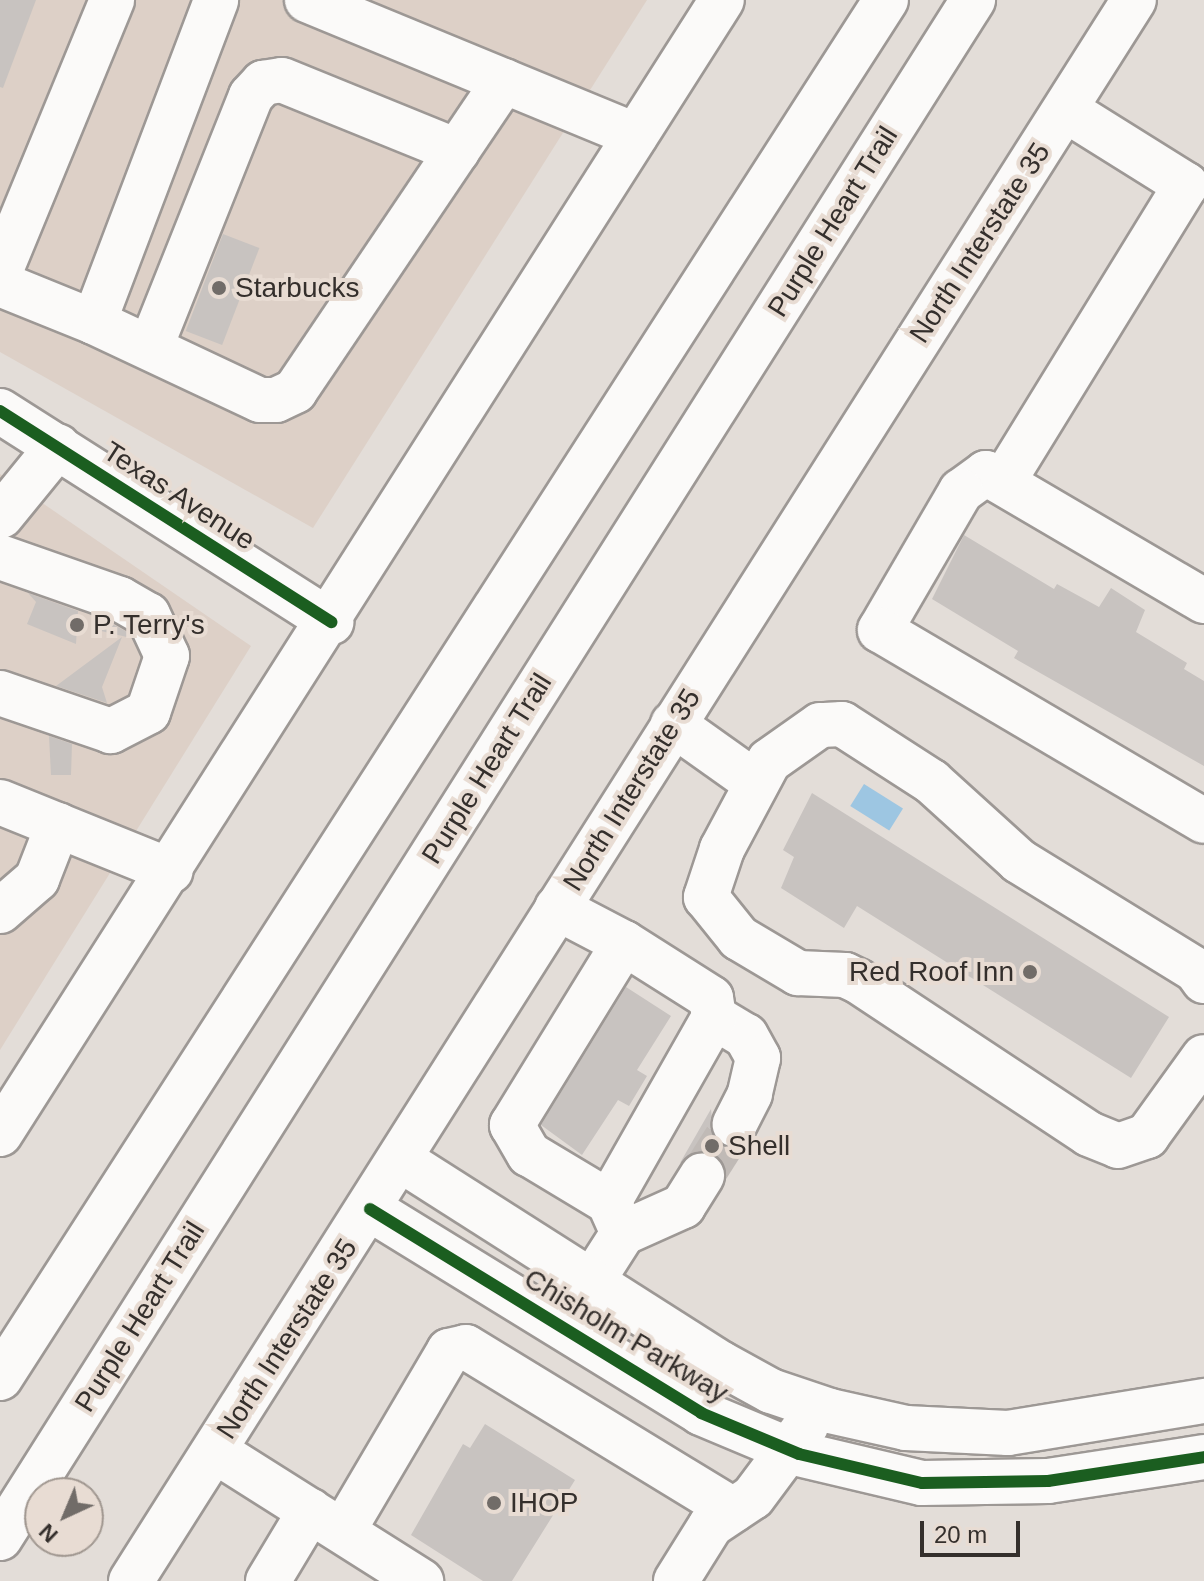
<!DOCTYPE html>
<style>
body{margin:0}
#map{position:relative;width:1204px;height:1581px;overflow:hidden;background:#e3ddd8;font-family:Arial,sans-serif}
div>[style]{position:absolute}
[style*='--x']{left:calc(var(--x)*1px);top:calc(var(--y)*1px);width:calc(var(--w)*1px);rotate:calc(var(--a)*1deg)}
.built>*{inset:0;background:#ddd0c7}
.water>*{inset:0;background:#9dc6e2;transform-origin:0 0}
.building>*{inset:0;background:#c8c3c0;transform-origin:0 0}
.minor-tunnel>*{height:44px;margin-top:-22px;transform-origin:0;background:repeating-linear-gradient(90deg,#c0bab6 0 44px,transparent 0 66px)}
.roads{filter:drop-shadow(2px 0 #9d9895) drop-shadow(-2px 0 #9d9895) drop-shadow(0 2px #9d9895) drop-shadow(0 -2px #9d9895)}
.minor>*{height:44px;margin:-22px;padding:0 22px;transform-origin:22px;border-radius:22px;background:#fbfaf9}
.major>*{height:44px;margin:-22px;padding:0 22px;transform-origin:22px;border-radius:22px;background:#fbfaf9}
.highway>*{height:44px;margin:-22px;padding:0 22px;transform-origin:22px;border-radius:22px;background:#fbfaf9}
.cycleway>*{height:12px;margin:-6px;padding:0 6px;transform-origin:6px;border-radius:6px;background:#1b5e20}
.dots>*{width:22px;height:22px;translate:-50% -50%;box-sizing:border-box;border:4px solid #e8dcd3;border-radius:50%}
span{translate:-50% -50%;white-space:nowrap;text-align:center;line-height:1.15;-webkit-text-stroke:8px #e8dcd3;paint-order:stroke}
.street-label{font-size:28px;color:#342f2c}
.poi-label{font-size:28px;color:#342f2c}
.left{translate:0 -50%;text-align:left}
.right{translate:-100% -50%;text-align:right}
.north{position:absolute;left:24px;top:1477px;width:80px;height:80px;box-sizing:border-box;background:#e8dcd3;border:2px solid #a09790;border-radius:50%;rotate:224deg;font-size:22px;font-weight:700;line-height:32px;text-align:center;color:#342f2c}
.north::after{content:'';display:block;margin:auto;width:28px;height:36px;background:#716c68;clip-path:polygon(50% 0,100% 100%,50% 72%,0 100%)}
.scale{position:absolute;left:920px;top:1521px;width:100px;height:36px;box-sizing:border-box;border:4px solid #342f2c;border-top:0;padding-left:10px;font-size:24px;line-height:28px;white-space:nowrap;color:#342f2c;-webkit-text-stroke:6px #e8dcd3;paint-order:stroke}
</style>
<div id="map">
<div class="built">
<div style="clip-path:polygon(0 0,647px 0,313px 528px,0 352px)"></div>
<div style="clip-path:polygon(0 474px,251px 646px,0 1050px)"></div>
</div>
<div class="water">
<div style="left:864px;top:784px;width:46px;height:26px;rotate:32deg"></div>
</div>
<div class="building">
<div style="clip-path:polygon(0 0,36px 0,3px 88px,0 87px)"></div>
<div style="left:223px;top:234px;width:39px;height:104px;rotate:21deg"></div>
<div style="clip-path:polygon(964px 535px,1054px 589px,1057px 584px,1099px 607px,1111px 588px,1145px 610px,1136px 632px,1187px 663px,1184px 669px,1204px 681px,1204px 766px,1014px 658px,1018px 651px,932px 599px)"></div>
<div style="clip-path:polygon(28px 593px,78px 611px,76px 644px,27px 624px,36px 602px)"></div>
<div style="clip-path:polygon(107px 621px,129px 633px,131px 638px,101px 631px)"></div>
<div style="clip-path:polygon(122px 637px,102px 687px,107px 703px,56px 686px)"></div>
<div style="clip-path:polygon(49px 736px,72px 744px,71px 775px,51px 775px)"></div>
<div style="clip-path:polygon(812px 793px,1169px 1017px,1131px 1078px,857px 906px,844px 928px,781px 888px,794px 857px,783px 850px)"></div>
<div style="clip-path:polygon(626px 987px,671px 1016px,637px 1070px,647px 1076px,629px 1106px,618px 1100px,582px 1155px,541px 1125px)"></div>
<div style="clip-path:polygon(711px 1109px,714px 1137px,735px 1149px,725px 1166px,704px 1151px,680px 1163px)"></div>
<div style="clip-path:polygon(485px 1424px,575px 1480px,512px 1581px,483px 1581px,411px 1535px,463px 1444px,470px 1448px)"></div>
</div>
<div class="minor-tunnel">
<div style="--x:702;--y:1176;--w:62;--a:-57.6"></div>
</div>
<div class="roads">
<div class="minor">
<div style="--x:307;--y:0;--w:355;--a:22.4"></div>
<div style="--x:0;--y:272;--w:294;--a:-67.6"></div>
<div style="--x:0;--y:284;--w:101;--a:22"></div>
<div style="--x:94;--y:322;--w:344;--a:-69.2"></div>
<div style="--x:94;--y:322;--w:183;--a:25.2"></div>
<div style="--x:260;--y:400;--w:16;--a:0"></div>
<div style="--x:276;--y:400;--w:21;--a:-25"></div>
<div style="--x:295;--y:391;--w:374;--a:-56"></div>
<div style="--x:151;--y:346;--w:269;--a:-68.2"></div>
<div style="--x:251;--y:96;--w:18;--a:-47"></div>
<div style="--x:263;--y:83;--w:19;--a:-9"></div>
<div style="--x:282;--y:80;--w:189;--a:22.1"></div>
<div style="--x:0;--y:411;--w:393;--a:32.5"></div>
<div style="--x:1003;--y:482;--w:349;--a:-58.4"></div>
<div style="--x:1186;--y:185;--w:142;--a:-148"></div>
<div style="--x:1;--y:516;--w:90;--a:-50.8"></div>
<div style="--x:0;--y:557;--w:127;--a:19.3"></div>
<div style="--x:120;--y:599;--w:32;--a:30"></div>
<div style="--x:148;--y:615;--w:45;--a:65.1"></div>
<div style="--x:167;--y:656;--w:59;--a:108.7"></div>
<div style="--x:148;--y:712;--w:42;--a:152.8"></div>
<div style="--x:111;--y:731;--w:117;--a:-161.1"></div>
<div style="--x:1204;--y:601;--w:253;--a:-149.6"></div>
<div style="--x:986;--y:473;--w:31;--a:144"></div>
<div style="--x:961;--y:491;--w:161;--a:120.2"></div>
<div style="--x:880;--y:630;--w:376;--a:30.5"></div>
<div style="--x:673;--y:724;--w:102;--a:35.4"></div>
<div style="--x:0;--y:802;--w:184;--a:22"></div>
<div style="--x:557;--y:908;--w:76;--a:27.6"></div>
<div style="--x:624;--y:943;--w:214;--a:121.6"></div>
<div style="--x:512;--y:1125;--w:34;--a:60"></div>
<div style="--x:529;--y:1154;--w:93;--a:31"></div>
<div style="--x:609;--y:1202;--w:34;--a:66"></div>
<div style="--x:623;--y:1233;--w:85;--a:122.6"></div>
<div style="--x:0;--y:911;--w:49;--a:-40.9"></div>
<div style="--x:37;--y:879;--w:58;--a:-68.7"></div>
<div style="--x:1204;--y:981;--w:14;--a:-126"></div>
<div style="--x:1196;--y:970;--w:208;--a:-148.4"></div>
<div style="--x:1019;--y:861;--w:118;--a:-137.8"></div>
<div style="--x:932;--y:782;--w:107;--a:-147.2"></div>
<div style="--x:842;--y:724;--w:22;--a:177"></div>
<div style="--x:820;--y:725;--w:62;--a:144.8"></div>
<div style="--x:769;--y:761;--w:100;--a:118.1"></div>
<div style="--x:722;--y:849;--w:51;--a:108.4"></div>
<div style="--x:706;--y:897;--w:53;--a:51.2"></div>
<div style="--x:739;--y:938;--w:69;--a:30.7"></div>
<div style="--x:798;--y:973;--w:47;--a:2.4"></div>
<div style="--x:845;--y:975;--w:14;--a:25"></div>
<div style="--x:858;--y:981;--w:277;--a:33.5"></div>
<div style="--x:1089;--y:1134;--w:31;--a:22"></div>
<div style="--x:1118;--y:1146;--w:31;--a:-19"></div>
<div style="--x:1147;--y:1136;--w:97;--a:-54.2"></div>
<div style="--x:714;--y:1017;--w:37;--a:31"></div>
<div style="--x:746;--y:1036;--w:25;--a:61"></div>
<div style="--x:758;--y:1058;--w:37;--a:103"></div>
<div style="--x:750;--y:1094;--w:34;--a:117"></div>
<div style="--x:401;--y:1160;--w:378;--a:32.5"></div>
<div style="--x:720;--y:1363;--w:58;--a:28.8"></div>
<div style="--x:771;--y:1391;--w:62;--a:18.7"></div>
<div style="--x:830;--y:1411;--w:78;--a:12.6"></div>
<div style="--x:906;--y:1428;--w:102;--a:2.8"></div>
<div style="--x:1008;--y:1433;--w:199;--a:-9.3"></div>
<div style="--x:609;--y:1202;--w:213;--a:-60.4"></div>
<div style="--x:714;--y:1017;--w:19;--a:-99"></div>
<div style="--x:711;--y:998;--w:103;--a:-147.7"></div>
<div style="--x:370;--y:1209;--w:389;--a:31.6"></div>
<div style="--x:701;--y:1413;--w:106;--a:22.7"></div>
<div style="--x:799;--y:1454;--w:126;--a:13.3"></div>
<div style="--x:922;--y:1483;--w:126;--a:-0.9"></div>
<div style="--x:1048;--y:1481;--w:158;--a:-8.7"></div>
<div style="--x:623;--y:1233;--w:66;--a:-24.2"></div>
<div style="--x:683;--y:1206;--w:36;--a:-58"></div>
<div style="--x:215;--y:1451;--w:244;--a:32.3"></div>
<div style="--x:343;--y:1531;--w:209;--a:-59.5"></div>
<div style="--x:449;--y:1351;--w:17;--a:-13"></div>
<div style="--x:466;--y:1347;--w:313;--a:31.4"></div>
<div style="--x:268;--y:1581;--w:82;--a:-59"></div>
<div style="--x:676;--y:1581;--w:66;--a:-58"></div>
<div style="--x:711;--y:1525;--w:50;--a:-33.7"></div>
<div style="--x:753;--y:1497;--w:89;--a:-53.3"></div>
</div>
<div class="major">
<div style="--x:0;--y:1134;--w:1344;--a:-57.52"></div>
<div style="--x:131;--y:1581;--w:1872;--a:-57.61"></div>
</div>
<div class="highway">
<div style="--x:0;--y:1378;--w:1638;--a:-57.26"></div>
<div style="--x:0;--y:1538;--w:1820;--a:-57.68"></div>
</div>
</div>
<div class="cycleway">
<div style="--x:0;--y:411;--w:393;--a:32.5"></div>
<div style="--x:370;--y:1209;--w:389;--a:31.6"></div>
<div style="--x:701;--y:1413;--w:106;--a:22.7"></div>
<div style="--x:799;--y:1454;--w:126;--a:13.3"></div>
<div style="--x:922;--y:1483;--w:126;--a:-0.9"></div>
<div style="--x:1048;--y:1481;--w:158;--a:-8.7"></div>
</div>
<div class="dots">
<div style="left:219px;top:288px;background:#716c68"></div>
<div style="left:77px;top:625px;background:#716c68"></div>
<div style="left:1030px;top:972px;background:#716c68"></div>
<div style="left:712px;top:1146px;background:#716c68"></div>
<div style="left:494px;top:1503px;background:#716c68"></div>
</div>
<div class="street-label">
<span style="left:833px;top:222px;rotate:-58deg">Purple Heart Trail</span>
<span style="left:980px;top:243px;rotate:-57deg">North Interstate 35</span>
<span style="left:179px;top:496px;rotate:33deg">Texas Avenue</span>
<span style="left:487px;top:769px;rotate:-58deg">Purple Heart Trail</span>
<span style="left:632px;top:790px;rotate:-58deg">North Interstate 35</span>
<span style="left:140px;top:1317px;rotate:-58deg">Purple Heart Trail</span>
<span style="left:626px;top:1336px;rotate:31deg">Chisholm Parkway</span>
<span style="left:287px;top:1339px;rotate:-57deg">North Interstate 35</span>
</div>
<div class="poi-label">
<span class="left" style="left:235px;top:288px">Starbucks</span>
<span class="left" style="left:93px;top:625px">P. Terry's</span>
<span class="right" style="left:1014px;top:972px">Red Roof Inn</span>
<span class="left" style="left:728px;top:1146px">Shell</span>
<span class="left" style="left:510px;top:1503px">IHOP</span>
</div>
<div class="north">N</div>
<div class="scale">20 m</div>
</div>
